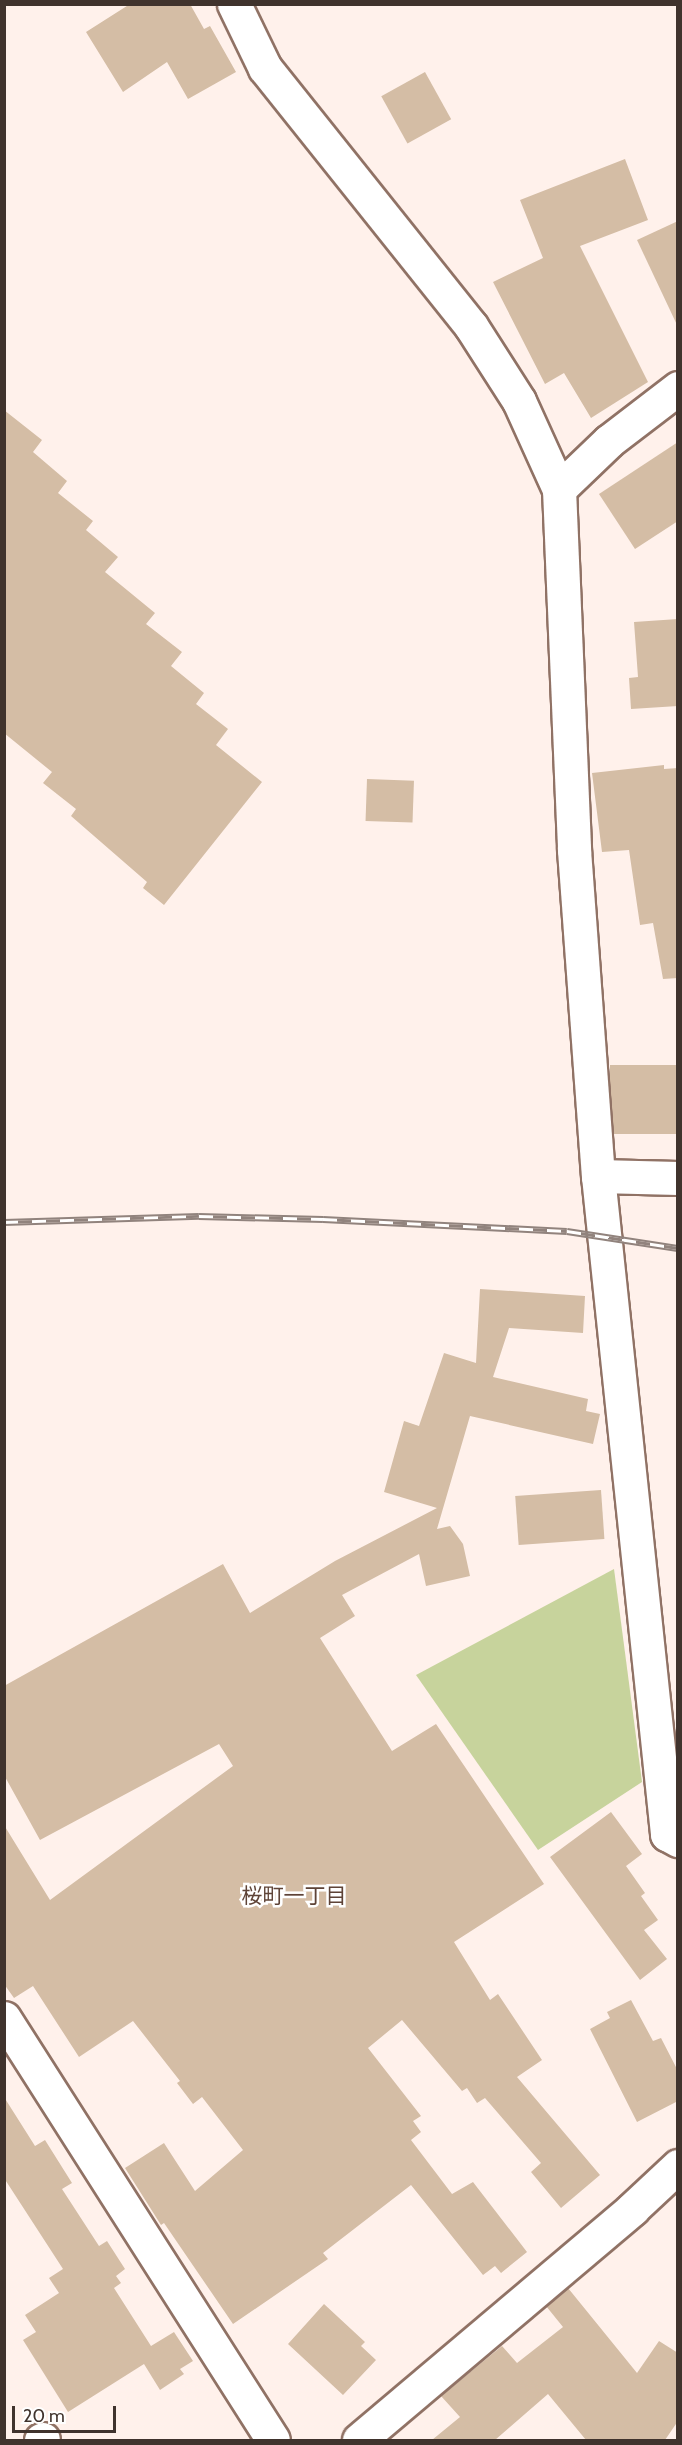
<!DOCTYPE html>
<meta charset="utf-8">
<style>
body{margin:0}
#map{position:relative;width:682px;height:2445px;overflow:hidden;background:#fff1eb;font-family:Cabin,"Noto Sans JP",sans-serif}
div>[style]{position:absolute}
[style*='--x']{left:calc(var(--x)*1px);top:calc(var(--y)*1px);width:calc(var(--w)*1px);rotate:calc(var(--a)*1deg)}
.green>*{inset:0;background:#c7d39c}
.building>*{inset:0;background:#d4bda5;transform-origin:0 0}
.roads{filter:drop-shadow(2px 0 #907265) drop-shadow(-2px 0 #907265) drop-shadow(0 2px #907265) drop-shadow(0 -2px #907265)}
.minor>*{height:33px;margin:-16.5px;padding:0 16.5px;transform-origin:16.5px;border-radius:16.5px;background:#fff}
.rail>*{height:7px;margin-top:-3.5px;transform-origin:0;background:repeating-linear-gradient(90deg,#fff 0 14px,#91837d 0 28px);box-sizing:border-box;border-block:2px solid #91837d}
span{translate:-50% -50%;white-space:nowrap;text-align:center;line-height:1.15;-webkit-text-stroke:5px #fff;paint-order:stroke}
.neighbourhood-label{font-size:21px;color:#5e4337}
.frame{position:absolute;inset:0;border:6px solid #40332d;pointer-events:none}
.scale{position:absolute;left:12px;top:2406px;width:104px;height:27px;box-sizing:border-box;border:3px solid #40332d;border-top:0;padding-left:8px;font-size:18px;line-height:21px;white-space:nowrap;color:#40332d;-webkit-text-stroke:4px #fff;paint-order:stroke}
</style>
<div id="map">
<div class="green">
<div style="clip-path:polygon(614px 1569px,642px 1782px,538px 1850px,416px 1675px)"></div>
</div>
<div class="building">
<div style="clip-path:polygon(130px 4px,190px 4px,204px 29px,210px 26px,236px 72px,188px 99px,167px 62px,123px 92px,86px 32px)"></div>
<div style="left:425px;top:72px;width:54px;height:50px;rotate:61deg"></div>
<div style="clip-path:polygon(625px 159px,648px 220px,580px 246px,648px 382px,591px 418px,564px 373px,545px 384px,493px 282px,543px 258px,520px 200px)"></div>
<div style="clip-path:polygon(678px 221px,678px 327px,637px 240px)"></div>
<div style="clip-path:polygon(4px 410px,42px 440px,33px 452px,67px 481px,58px 493px,93px 521px,86px 530px,118px 557px,105px 572px,155px 613px,146px 624px,182px 652px,171px 666px,204px 693px,196px 704px,228px 729px,216px 745px,262px 782px,164px 905px,143px 888px,147px 882px,71px 816px,76px 809px,43px 783px,52px 772px,4px 733px)"></div>
<div style="clip-path:polygon(678px 442px,678px 521px,635px 549px,599px 494px)"></div>
<div style="clip-path:polygon(678px 619px,678px 706px,631px 709px,629px 678px,638px 677px,634px 622px)"></div>
<div style="clip-path:polygon(664px 765px,664px 769px,678px 768px,678px 978px,663px 979px,653px 923px,640px 925px,629px 850px,602px 852px,592px 773px)"></div>
<div style="left:367px;top:779px;width:47px;height:42px;rotate:2deg"></div>
<div style="left:678px;top:1065px;width:69px;height:68px;rotate:90deg"></div>
<div style="clip-path:polygon(480px 1289px,585px 1296px,583px 1333px,509px 1328px,493px 1377px,588px 1399px,586px 1411px,600px 1414px,593px 1444px,470px 1416px,437px 1529px,450px 1526px,463px 1544px,470px 1576px,426px 1586px,419px 1554px,342px 1595px,355px 1616px,320px 1638px,392px 1751px,436px 1724px,544px 1884px,454px 1942px,490px 2000px,498px 1994px,542px 2060px,517px 2077px,600px 2175px,561px 2208px,531px 2172px,541px 2163px,485px 2098px,477px 2103px,467px 2088px,462px 2091px,402px 2020px,368px 2048px,421px 2116px,413px 2121px,421px 2132px,411px 2140px,452px 2194px,473px 2182px,527px 2252px,501px 2273px,495px 2266px,483px 2275px,411px 2185px,323px 2253px,328px 2259px,233px 2324px,164px 2223px,161px 2225px,125px 2168px,164px 2143px,195px 2191px,243px 2150px,202px 2097px,193px 2104px,177px 2083px,180px 2081px,133px 2021px,79px 2057px,33px 1986px,14px 1998px,4px 1984px,4px 1825px,50px 1900px,233px 1766px,219px 1744px,40px 1840px,4px 1775px,4px 1686px,223px 1564px,250px 1613px,335px 1561px,437px 1508px,384px 1492px,404px 1421px,419px 1426px,444px 1353px,476px 1363px)"></div>
<div style="left:601px;top:1490px;width:49px;height:86px;rotate:86deg"></div>
<div style="clip-path:polygon(611px 1812px,642px 1854px,626px 1866px,645px 1893px,641px 1896px,658px 1920px,644px 1930px,667px 1959px,640px 1980px,550px 1857px)"></div>
<div style="clip-path:polygon(631px 2000px,653px 2041px,661px 2038px,678px 2071px,678px 2101px,637px 2122px,590px 2029px,610px 2018px,607px 2012px)"></div>
<div style="clip-path:polygon(4px 2097px,35px 2146px,45px 2140px,72px 2183px,62px 2189px,99px 2246px,107px 2241px,125px 2269px,116px 2276px,121px 2283px,114px 2288px,151px 2346px,174px 2332px,193px 2361px,180px 2369px,184px 2374px,160px 2390px,144px 2364px,68px 2412px,23px 2340px,36px 2332px,25px 2315px,59px 2293px,49px 2278px,63px 2269px,4px 2178px)"></div>
<div style="clip-path:polygon(568px 2288px,637px 2373px,659px 2341px,678px 2353px,678px 2421px,665px 2440px,586px 2440px,548px 2394px,495px 2440px,432px 2440px,460px 2417px,441px 2396px,502px 2346px,517px 2363px,563px 2327px,546px 2306px)"></div>
<div style="clip-path:polygon(324px 2304px,365px 2342px,361px 2346px,376px 2360px,343px 2395px,288px 2344px)"></div>
</div>
<div class="roads">
<div class="minor">
<div style="--x:234;--y:4;--w:71;--a:64.2"></div>
<div style="--x:265;--y:68;--w:330;--a:51.4"></div>
<div style="--x:471;--y:326;--w:89;--a:57.4"></div>
<div style="--x:519;--y:401;--w:97;--a:65.6"></div>
<div style="--x:559;--y:489;--w:361;--a:87.6"></div>
<div style="--x:574;--y:850;--w:327;--a:85.8"></div>
<div style="--x:598;--y:1176;--w:662;--a:84.01"></div>
<div style="--x:667;--y:1834;--w:13;--a:29"></div>
<div style="--x:559;--y:489;--w:69;--a:-43.8"></div>
<div style="--x:609;--y:441;--w:87;--a:-37.5"></div>
<div style="--x:598;--y:1176;--w:80;--a:1.4"></div>
<div style="--x:4;--y:2018;--w:500;--a:57.48"></div>
<div style="--x:41;--y:2440;--w:2;--a:-27"></div>
<div style="--x:359;--y:2440;--w:358;--a:-40.2"></div>
<div style="--x:632;--y:2209;--w:63;--a:-43.1"></div>
</div>
</div>
<div class="rail">
<div style="--x:4;--y:1222;--w:195;--a:-1.8"></div>
<div style="--x:199;--y:1216;--w:124;--a:1.4"></div>
<div style="--x:323;--y:1219;--w:244;--a:2.8"></div>
<div style="--x:567;--y:1231;--w:112;--a:8.7"></div>
</div>
<div class="neighbourhood-label">
<span style="left:294px;top:1896px">桜町一丁目</span>
</div>
<div class="frame"></div>
<div class="scale">20 m</div>
</div>
